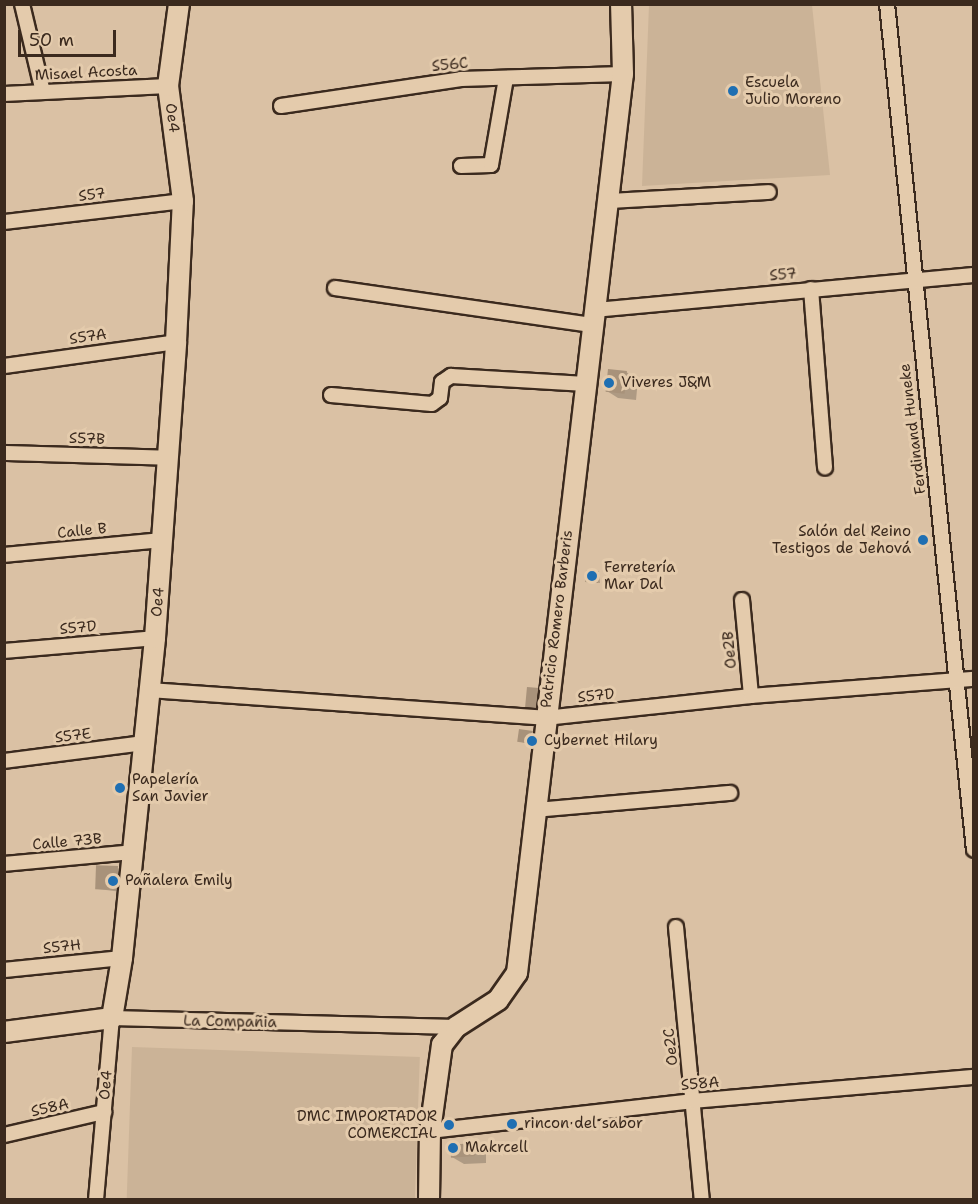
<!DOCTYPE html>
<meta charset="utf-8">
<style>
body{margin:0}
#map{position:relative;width:978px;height:1204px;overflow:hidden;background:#dac1a4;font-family:"Shantell Sans",sans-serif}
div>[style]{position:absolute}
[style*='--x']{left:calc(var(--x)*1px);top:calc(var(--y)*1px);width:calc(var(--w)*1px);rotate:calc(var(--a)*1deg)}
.built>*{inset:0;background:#cbb397;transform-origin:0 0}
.shadow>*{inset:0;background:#0003}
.building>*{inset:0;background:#a8927a;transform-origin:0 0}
.roads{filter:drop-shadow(2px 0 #3b2a1e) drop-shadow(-2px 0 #3b2a1e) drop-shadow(0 2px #3b2a1e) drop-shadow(0 -2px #3b2a1e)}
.street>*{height:14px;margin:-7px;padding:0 7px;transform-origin:7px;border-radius:7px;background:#e4cbac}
.secondary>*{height:20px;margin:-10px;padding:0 10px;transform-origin:10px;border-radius:10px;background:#e4cbac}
.dots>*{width:16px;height:16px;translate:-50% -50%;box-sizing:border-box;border:3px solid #e4cbac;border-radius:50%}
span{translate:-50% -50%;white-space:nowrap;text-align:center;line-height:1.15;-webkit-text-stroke:6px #e4cbac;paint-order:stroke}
.street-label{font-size:15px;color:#3b2a1e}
.poi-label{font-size:15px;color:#3b2a1e}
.left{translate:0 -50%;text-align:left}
.right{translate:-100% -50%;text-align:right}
.frame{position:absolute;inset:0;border:6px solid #3b2a1e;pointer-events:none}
.scale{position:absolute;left:18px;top:30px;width:98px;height:27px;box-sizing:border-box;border:3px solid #3b2a1e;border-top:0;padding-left:8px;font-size:18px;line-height:21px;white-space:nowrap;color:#3b2a1e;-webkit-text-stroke:4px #e4cbac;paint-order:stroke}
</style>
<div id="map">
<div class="built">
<div style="clip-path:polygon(649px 5px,812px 5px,830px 175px,642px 186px)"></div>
<div style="left:132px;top:1047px;width:288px;height:152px;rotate:2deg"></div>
</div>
<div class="shadow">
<div style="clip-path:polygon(626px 372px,638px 379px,636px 400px,618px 398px,607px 391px)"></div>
<div style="clip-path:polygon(599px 573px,600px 583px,587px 581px)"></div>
<div style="clip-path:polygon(538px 690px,550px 696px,538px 714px,526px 707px)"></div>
<div style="clip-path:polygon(520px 731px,545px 739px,544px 749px,519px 741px)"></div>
<div style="clip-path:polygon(118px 868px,123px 871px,122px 892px,98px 889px)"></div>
<div style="clip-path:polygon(474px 1145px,486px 1151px,486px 1163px,464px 1164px,452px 1157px)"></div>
</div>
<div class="building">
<div style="left:608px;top:369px;width:19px;height:23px;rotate:6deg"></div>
<div style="left:586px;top:570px;width:13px;height:12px;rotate:4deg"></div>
<div style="clip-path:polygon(527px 687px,539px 688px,536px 708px,525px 708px)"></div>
<div style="left:519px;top:729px;width:14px;height:13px;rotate:8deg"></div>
<div style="left:118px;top:866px;width:24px;height:22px;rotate:92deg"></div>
<div style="left:474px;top:1143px;width:13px;height:24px;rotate:86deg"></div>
</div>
<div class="roads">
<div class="street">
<div style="--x:22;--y:4;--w:90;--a:76.6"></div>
<div style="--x:887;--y:4;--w:850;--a:84.13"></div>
<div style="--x:4;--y:94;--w:164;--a:-2.8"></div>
<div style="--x:281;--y:106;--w:182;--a:-8.5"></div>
<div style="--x:461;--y:79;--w:162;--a:-1.8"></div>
<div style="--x:461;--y:166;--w:30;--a:-2"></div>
<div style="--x:491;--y:165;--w:88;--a:-80.2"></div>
<div style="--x:608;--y:201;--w:161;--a:-3.2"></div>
<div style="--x:4;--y:222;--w:180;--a:-6.7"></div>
<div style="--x:335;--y:288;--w:261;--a:8.2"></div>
<div style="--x:811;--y:289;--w:179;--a:85.5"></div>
<div style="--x:595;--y:310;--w:381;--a:-5.3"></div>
<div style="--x:4;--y:366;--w:174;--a:-7.9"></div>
<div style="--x:331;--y:395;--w:101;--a:5.1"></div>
<div style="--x:432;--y:404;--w:10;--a:-37"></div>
<div style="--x:440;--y:398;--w:16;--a:-83"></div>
<div style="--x:442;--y:382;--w:11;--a:-34"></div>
<div style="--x:451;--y:376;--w:135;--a:3.4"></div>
<div style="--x:4;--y:453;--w:165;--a:1.7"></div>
<div style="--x:4;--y:555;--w:160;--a:-5.4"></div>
<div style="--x:742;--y:600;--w:96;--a:84.6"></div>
<div style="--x:4;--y:651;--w:152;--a:-4.9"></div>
<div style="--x:149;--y:690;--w:397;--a:4"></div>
<div style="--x:545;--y:718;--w:207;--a:-6.1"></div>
<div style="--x:751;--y:696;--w:224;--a:-4.4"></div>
<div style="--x:4;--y:761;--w:142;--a:-7.3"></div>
<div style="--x:535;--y:810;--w:196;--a:-5"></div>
<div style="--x:4;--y:864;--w:130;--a:-5.3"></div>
<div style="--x:676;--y:927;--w:274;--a:84.6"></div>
<div style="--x:4;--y:970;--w:119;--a:-5.8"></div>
<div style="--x:430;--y:1131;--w:265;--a:-6.5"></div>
<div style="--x:693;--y:1101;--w:282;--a:-4.9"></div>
<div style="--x:4;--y:1135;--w:103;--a:-13"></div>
<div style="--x:96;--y:1200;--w:183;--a:-85"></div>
<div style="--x:112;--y:1018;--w:344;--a:1.5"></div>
</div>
<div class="secondary">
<div style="--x:4;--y:1032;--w:109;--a:-7.4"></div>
<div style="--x:112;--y:1018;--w:61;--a:-80.5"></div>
<div style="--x:122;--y:958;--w:322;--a:-84.1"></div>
<div style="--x:155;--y:638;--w:297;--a:-85.9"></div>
<div style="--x:176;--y:342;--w:141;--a:-87.2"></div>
<div style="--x:183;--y:201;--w:116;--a:-97.4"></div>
<div style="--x:168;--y:86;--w:83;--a:-82.4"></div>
<div style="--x:429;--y:1200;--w:69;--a:-89.2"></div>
<div style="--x:430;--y:1131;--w:87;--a:-82.1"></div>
<div style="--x:442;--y:1045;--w:23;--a:-52"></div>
<div style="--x:456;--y:1027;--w:50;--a:-32.7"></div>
<div style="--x:498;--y:1000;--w:33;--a:-55"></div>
<div style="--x:517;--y:973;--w:905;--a:-83.28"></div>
<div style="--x:623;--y:74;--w:70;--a:-91.6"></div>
</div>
</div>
<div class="dots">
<div style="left:733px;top:91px;background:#1f6fb2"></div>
<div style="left:609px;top:383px;background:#1f6fb2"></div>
<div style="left:923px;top:540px;background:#1f6fb2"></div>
<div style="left:592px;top:576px;background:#1f6fb2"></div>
<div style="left:532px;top:741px;background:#1f6fb2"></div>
<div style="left:120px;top:788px;background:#1f6fb2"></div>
<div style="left:113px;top:881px;background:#1f6fb2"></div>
<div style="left:512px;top:1124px;background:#1f6fb2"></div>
<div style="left:449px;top:1125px;background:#1f6fb2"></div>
<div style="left:453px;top:1148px;background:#1f6fb2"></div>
</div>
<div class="street-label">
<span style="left:450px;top:65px;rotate:-6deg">S56C</span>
<span style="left:86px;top:73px;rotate:-3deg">Misael Acosta</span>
<span style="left:172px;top:118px;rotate:83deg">Oe4</span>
<span style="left:92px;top:195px;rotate:-7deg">S57</span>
<span style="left:783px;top:275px;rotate:-5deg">S57</span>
<span style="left:88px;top:337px;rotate:-8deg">S57A</span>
<span style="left:913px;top:429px;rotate:-97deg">Ferdinand Huneke</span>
<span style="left:87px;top:439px;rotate:2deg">S57B</span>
<span style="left:82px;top:531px;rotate:-6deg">Calle B</span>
<span style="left:158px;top:602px;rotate:-85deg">Oe4</span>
<span style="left:557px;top:619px;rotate:-83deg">Patricio Romero Barberis</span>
<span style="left:78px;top:628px;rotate:-5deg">S57D</span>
<span style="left:730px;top:650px;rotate:-95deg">Oe2B</span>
<span style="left:596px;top:696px;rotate:-6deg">S57D</span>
<span style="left:73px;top:736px;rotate:-7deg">S57E</span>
<span style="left:67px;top:842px;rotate:-5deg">Calle 73B</span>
<span style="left:62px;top:947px;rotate:-6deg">S57H</span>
<span style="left:230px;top:1022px;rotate:1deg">La Compañia</span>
<span style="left:671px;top:1047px;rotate:-96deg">Oe2C</span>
<span style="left:700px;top:1084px;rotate:-5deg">S58A</span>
<span style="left:106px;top:1085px;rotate:-85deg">Oe4</span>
<span style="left:50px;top:1108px;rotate:-13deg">S58A</span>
</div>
<div class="poi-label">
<span class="left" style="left:745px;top:91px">Escuela<br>Julio Moreno</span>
<span class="left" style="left:621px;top:383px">Viveres J&amp;M</span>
<span class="right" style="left:911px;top:540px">Salón del Reino<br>Testigos de Jehová</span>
<span class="left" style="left:604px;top:576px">Ferretería<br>Mar Dal</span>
<span class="left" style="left:544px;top:741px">Cybernet Hilary</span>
<span class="left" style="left:132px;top:788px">Papelería<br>San Javier</span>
<span class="left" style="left:125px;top:881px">Pañalera Emily</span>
<span class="right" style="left:437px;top:1125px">DMC IMPORTADOR<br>COMERCIAL</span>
<span class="left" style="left:524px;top:1124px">rincon del sabor</span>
<span class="left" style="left:465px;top:1148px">Makrcell</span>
</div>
<div class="frame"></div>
<div class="scale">50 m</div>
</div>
